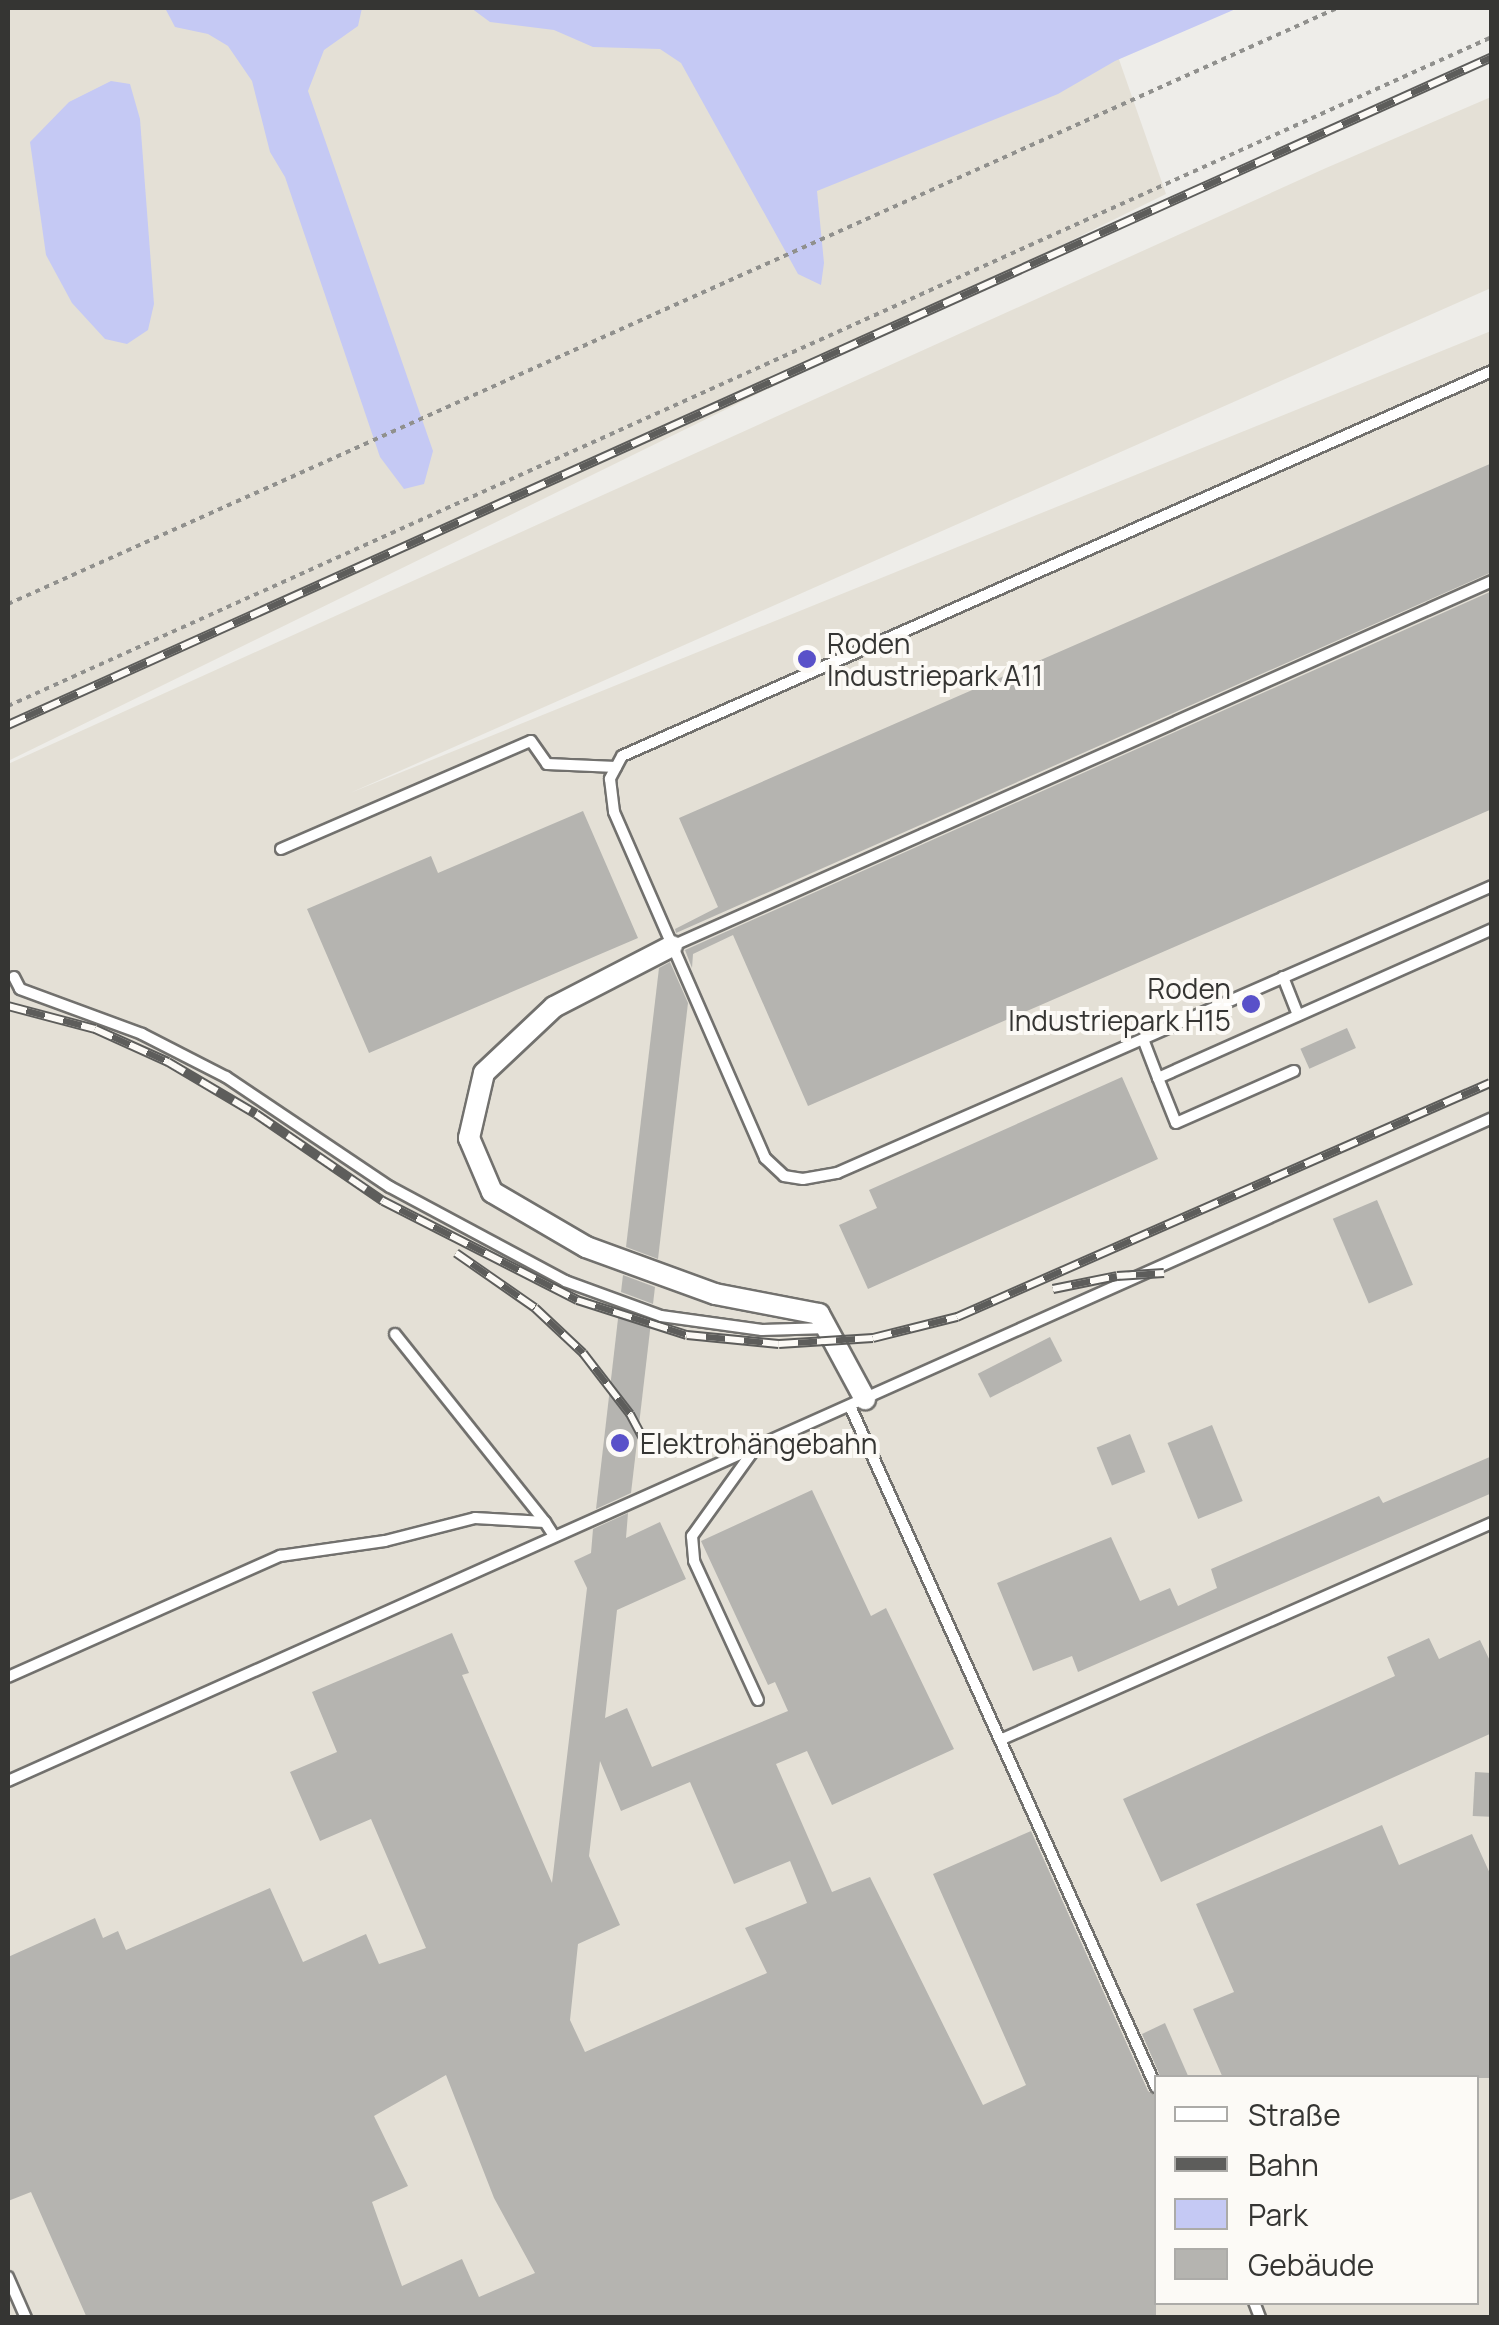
<!DOCTYPE html>
<meta charset="utf-8">
<style>
body{margin:0}
#map{position:relative;width:1499px;height:2325px;overflow:hidden;background:#eeede9;font-family:Manrope,sans-serif}
div>[style]{position:absolute}
[style*='--x']{left:calc(var(--x)*1px);top:calc(var(--y)*1px);width:calc(var(--w)*1px);rotate:calc(var(--a)*1deg)}
.built>*{inset:0;background:#e4e0d6}
.green>*{inset:0;background:#c5c9f4}
.building>*{inset:0;background:#b5b4b0;transform-origin:0 0}
.path>*{height:4px;margin-top:-2px;transform-origin:0;background:repeating-linear-gradient(90deg,#90908d 0 5px,transparent 0 10px)}
.roads{filter:drop-shadow(2px 0 #72716e) drop-shadow(-2px 0 #72716e) drop-shadow(0 2px #72716e) drop-shadow(0 -2px #72716e)}
.lane>*{height:10px;margin:-5px;padding:0 5px;transform-origin:5px;border-radius:5px;background:#fff}
.street>*{height:20px;margin:-10px;padding:0 10px;transform-origin:10px;border-radius:10px;background:#fff}
.rail>*{height:10px;margin-top:-5px;transform-origin:0;background:repeating-linear-gradient(90deg,#fcfaf6 0 19px,#5d5d5b 0 38px);box-sizing:border-box;border-block:2px solid #5d5d5b}
.dots>*{width:28px;height:28px;translate:-50% -50%;box-sizing:border-box;border:5px solid #fcfaf6;border-radius:50%}
span{translate:-50% -50%;white-space:nowrap;text-align:center;line-height:1.15;-webkit-text-stroke:8px #fcfaf6;paint-order:stroke}
.poi-label{font-size:28px;color:#353533}
.left{translate:0 -50%;text-align:left}
.right{translate:-100% -50%;text-align:right}
.frame{position:absolute;inset:0;border:10px solid #353533;pointer-events:none}
.legend{position:absolute;left:1154px;top:2075px;width:325px;height:230px;box-sizing:border-box;background:#fcfaf6;border:2px solid #acaba8;margin:0;padding:12px 18px;list-style:none;font-size:30px;color:#353533}
.legend li{display:flex;align-items:center;gap:20px;height:50px}
.legend b{width:50px;border:2px solid #acaba8}
</style>
<div id="map">
<div class="built">
<div style="clip-path:polygon(8px 8px,1101px 8px,1166px 194px,8px 761px)"></div>
<div style="clip-path:polygon(evenodd,1491px 97px,1491px 288px,350px 793px,1491px 331px,1491px 2317px,8px 2317px,8px 764px,1326px 168px,1491px 97px,1156px 2078px,1476px 2078px,1476px 2302px,1156px 2302px,1156px 2078px)"></div>
</div>
<div class="green">
<div style="clip-path:polygon(165px 8px,362px 8px,358px 26px,324px 50px,308px 91px,433px 451px,424px 484px,404px 489px,380px 457px,285px 177px,270px 152px,252px 81px,228px 46px,208px 34px,175px 27px)"></div>
<div style="clip-path:polygon(471px 8px,1238px 8px,1115px 61px,1058px 94px,817px 191px,824px 263px,821px 285px,798px 274px,681px 63px,660px 49px,593px 47px,554px 30px,490px 22px)"></div>
<div style="clip-path:polygon(111px 81px,130px 84px,140px 119px,154px 304px,148px 330px,127px 344px,105px 339px,72px 303px,46px 255px,30px 142px,69px 102px)"></div>
</div>
<div class="building">
<div style="clip-path:polygon(1492px 463px,1492px 572px,676px 933px,675px 929px,718px 907px,679px 818px)"></div>
<div style="clip-path:polygon(1492px 591px,1492px 809px,808px 1106px,733px 935px,693px 954px,692px 968px,685px 950px)"></div>
<div style="clip-path:polygon(583px 811px,638px 938px,369px 1053px,307px 909px,431px 856px,438px 873px)"></div>
<div style="clip-path:polygon(670px 962px,688px 1003px,658px 1259px,626px 1247px,659px 968px)"></div>
<div style="left:1347px;top:1028px;width:22px;height:51px;rotate:66deg"></div>
<div style="clip-path:polygon(1122px 1077px,1158px 1159px,868px 1289px,839px 1225px,877px 1208px,869px 1190px)"></div>
<div style="left:1377px;top:1200px;width:92px;height:48px;rotate:67deg"></div>
<div style="clip-path:polygon(623px 1275px,655px 1287px,653px 1304px,621px 1292px)"></div>
<div style="clip-path:polygon(619px 1310px,651px 1322px,631px 1493px,596px 1509px)"></div>
<div style="left:1050px;top:1337px;width:27px;height:81px;rotate:63deg"></div>
<div style="left:1212px;top:1425px;width:82px;height:48px;rotate:68deg"></div>
<div style="left:1130px;top:1434px;width:41px;height:36px;rotate:68deg"></div>
<div style="clip-path:polygon(1492px 1456px,1492px 1493px,1078px 1672px,1072px 1656px,1033px 1671px,997px 1583px,1111px 1537px,1140px 1601px,1170px 1588px,1178px 1606px,1217px 1588px,1211px 1569px,1379px 1496px,1383px 1503px)"></div>
<div style="clip-path:polygon(evenodd,812px 1490px,871px 1616px,886px 1608px,954px 1749px,832px 1805px,807px 1751px,776px 1764px,832px 1892px,870px 1877px,983px 2105px,1026px 2085px,933px 1874px,1031px 1831px,1148px 2091px,1156px 2096px,1156px 2318px,87px 2318px,31px 2192px,8px 2201px,8px 1957px,95px 1918px,103px 1938px,118px 1931px,126px 1950px,270px 1888px,303px 1962px,366px 1934px,379px 1964px,426px 1948px,371px 1819px,320px 1841px,290px 1772px,337px 1752px,312px 1692px,452px 1633px,469px 1673px,462px 1675px,552px 1883px,587px 1588px,574px 1561px,591px 1553px,593px 1529px,628px 1513px,626px 1538px,660px 1522px,686px 1579px,617px 1610px,605px 1718px,627px 1708px,652px 1767px,788px 1711px,775px 1682px,768px 1685px,701px 1541px,812px 1490px,600px 1761px,621px 1811px,690px 1782px,734px 1884px,790px 1861px,807px 1903px,745px 1928px,767px 1973px,585px 2052px,570px 2020px,578px 1944px,620px 1925px,589px 1856px,600px 1761px,812px 1490px,446px 2075px,494px 2198px,535px 2273px,479px 2297px,462px 2259px,402px 2286px,372px 2202px,408px 2186px,374px 2116px,446px 2075px)"></div>
<div style="clip-path:polygon(1429px 1638px,1439px 1659px,1480px 1640px,1492px 1665px,1492px 1733px,1161px 1882px,1123px 1799px,1395px 1676px,1387px 1657px)"></div>
<div style="left:1475px;top:1772px;width:17px;height:44px;rotate:3deg"></div>
<div style="clip-path:polygon(1382px 1825px,1399px 1865px,1472px 1834px,1492px 1878px,1492px 2078px,1223px 2078px,1193px 2009px,1234px 1992px,1196px 1904px)"></div>
<div style="clip-path:polygon(1165px 2023px,1189px 2078px,1161px 2078px,1142px 2034px)"></div>
</div>
<div class="path">
<div style="--x:8;--y:604;--w:1457;--a:-24.15"></div>
<div style="--x:8;--y:706;--w:1628;--a:-24.27"></div>
</div>
<div class="roads">
<div class="lane">
<div style="--x:1492;--y:371;--w:951;--a:156.13"></div>
<div style="--x:622;--y:756;--w:26;--a:118"></div>
<div style="--x:610;--y:779;--w:33;--a:83"></div>
<div style="--x:614;--y:812;--w:378;--a:66.4"></div>
<div style="--x:765;--y:1158;--w:26;--a:43"></div>
<div style="--x:784;--y:1176;--w:19;--a:9"></div>
<div style="--x:803;--y:1179;--w:35;--a:-10"></div>
<div style="--x:837;--y:1173;--w:715;--a:-23.66"></div>
<div style="--x:281;--y:849;--w:272;--a:-23.4"></div>
<div style="--x:531;--y:741;--w:28;--a:55"></div>
<div style="--x:547;--y:764;--w:69;--a:2.5"></div>
<div style="--x:672;--y:946;--w:898;--a:-23.99"></div>
<div style="--x:14;--y:977;--w:13;--a:63"></div>
<div style="--x:20;--y:989;--w:130;--a:20.2"></div>
<div style="--x:142;--y:1034;--w:94;--a:27.1"></div>
<div style="--x:226;--y:1077;--w:197;--a:33.9"></div>
<div style="--x:390;--y:1187;--w:199;--a:28.2"></div>
<div style="--x:565;--y:1281;--w:102;--a:20"></div>
<div style="--x:661;--y:1316;--w:102;--a:7.9"></div>
<div style="--x:762;--y:1330;--w:66;--a:-1.7"></div>
<div style="--x:1283;--y:977;--w:41;--a:68.5"></div>
<div style="--x:1143;--y:1039;--w:42;--a:69"></div>
<div style="--x:1158;--y:1078;--w:366;--a:-24"></div>
<div style="--x:1158;--y:1078;--w:48;--a:68.2"></div>
<div style="--x:1176;--y:1123;--w:129;--a:-23.8"></div>
<div style="--x:395;--y:1334;--w:241;--a:51.4"></div>
<div style="--x:850;--y:1406;--w:747;--a:65.8"></div>
<div style="--x:756;--y:1447;--w:110;--a:125.7"></div>
<div style="--x:692;--y:1536;--w:25;--a:85"></div>
<div style="--x:694;--y:1561;--w:153;--a:65.3"></div>
<div style="--x:8;--y:1677;--w:298;--a:-24"></div>
<div style="--x:280;--y:1556;--w:106;--a:-8.1"></div>
<div style="--x:385;--y:1541;--w:93;--a:-14.3"></div>
<div style="--x:475;--y:1518;--w:70;--a:3.3"></div>
<div style="--x:545;--y:1522;--w:17;--a:57"></div>
<div style="--x:1000;--y:1740;--w:538;--a:-23.8"></div>
<div style="--x:8;--y:1781;--w:1625;--a:-24.07"></div>
<div style="--x:8;--y:2277;--w:45;--a:66.3"></div>
<div style="--x:1254;--y:2302;--w:17;--a:69"></div>
</div>
<div class="street">
<div style="--x:672;--y:946;--w:133;--a:152.7"></div>
<div style="--x:554;--y:1007;--w:96;--a:136.7"></div>
<div style="--x:484;--y:1073;--w:67;--a:103"></div>
<div style="--x:469;--y:1138;--w:59;--a:66.9"></div>
<div style="--x:492;--y:1192;--w:109;--a:30.3"></div>
<div style="--x:586;--y:1247;--w:137;--a:20"></div>
<div style="--x:715;--y:1294;--w:106;--a:10.9"></div>
<div style="--x:819;--y:1314;--w:97;--a:61.6"></div>
</div>
</div>
<div class="rail">
<div style="--x:8;--y:725;--w:1627;--a:-24.23"></div>
<div style="--x:8;--y:1006;--w:90;--a:14.8"></div>
<div style="--x:95;--y:1029;--w:80;--a:24.3"></div>
<div style="--x:168;--y:1062;--w:102;--a:30.6"></div>
<div style="--x:256;--y:1114;--w:154;--a:34.4"></div>
<div style="--x:383;--y:1201;--w:218;--a:27"></div>
<div style="--x:577;--y:1300;--w:115;--a:17.7"></div>
<div style="--x:687;--y:1335;--w:92;--a:5.6"></div>
<div style="--x:779;--y:1344;--w:94;--a:-3.7"></div>
<div style="--x:873;--y:1338;--w:87;--a:-14"></div>
<div style="--x:957;--y:1317;--w:582;--a:-23.7"></div>
<div style="--x:456;--y:1253;--w:96;--a:34.8"></div>
<div style="--x:535;--y:1308;--w:66;--a:43.2"></div>
<div style="--x:583;--y:1353;--w:77;--a:52.4"></div>
<div style="--x:630;--y:1414;--w:34;--a:62"></div>
<div style="--x:1053;--y:1289;--w:65;--a:-11.5"></div>
<div style="--x:1117;--y:1276;--w:47;--a:-3.7"></div>
</div>
<div class="dots">
<div style="left:807px;top:659px;background:#5951c9"></div>
<div style="left:1251px;top:1004px;background:#5951c9"></div>
<div style="left:620px;top:1443px;background:#5951c9"></div>
</div>
<div class="poi-label">
<span class="left" style="left:827px;top:659px">Roden<br>Industriepark A11</span>
<span class="right" style="left:1231px;top:1004px">Roden<br>Industriepark H15</span>
<span class="left" style="left:640px;top:1443px">Elektrohängebahn</span>
</div>
<div class="frame"></div>
<ul class="legend">
<li><b style="height:12px;background:#fff"></b>Straße</li>
<li><b style="height:12px;background:#5d5d5b"></b>Bahn</li>
<li><b style="height:28px;background:#c5c9f4"></b>Park</li>
<li><b style="height:28px;background:#b5b4b0"></b>Gebäude</li>
</ul>
</div>
